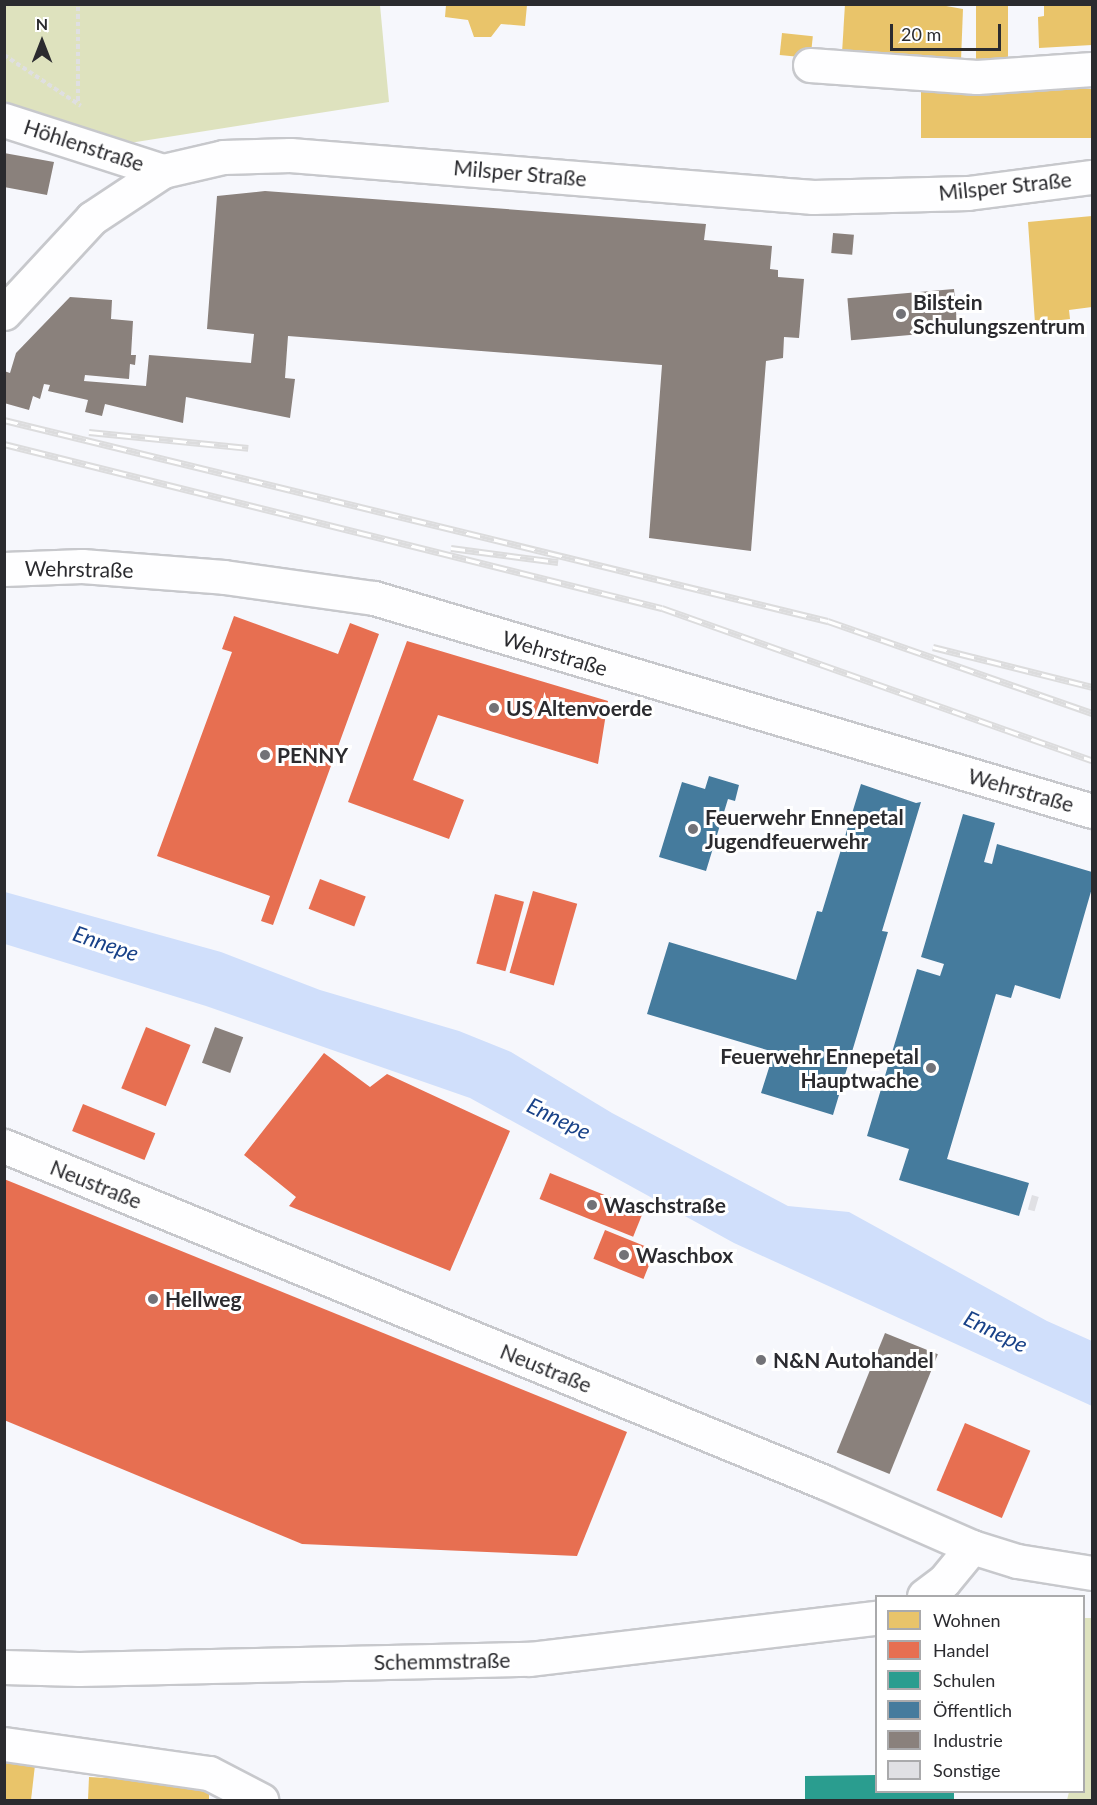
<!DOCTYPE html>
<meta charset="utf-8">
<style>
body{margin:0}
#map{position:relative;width:1097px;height:1805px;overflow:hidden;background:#f6f7fc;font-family:Lato,sans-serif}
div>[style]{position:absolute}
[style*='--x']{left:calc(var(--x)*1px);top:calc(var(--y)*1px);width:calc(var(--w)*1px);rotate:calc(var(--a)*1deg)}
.green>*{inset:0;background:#dee2be}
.water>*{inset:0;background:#d0dffb}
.homes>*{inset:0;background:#e9c46a;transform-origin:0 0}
.shops>*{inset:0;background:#e76f51;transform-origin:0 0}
.schools>*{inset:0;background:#2a9d8f}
.public>*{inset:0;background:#457b9d}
.industry>*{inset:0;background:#8a817c;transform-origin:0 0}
.building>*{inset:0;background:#e0e0e4;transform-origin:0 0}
.path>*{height:4px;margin-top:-2px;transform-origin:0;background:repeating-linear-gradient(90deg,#dfdfe1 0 4.5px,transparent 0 7.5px)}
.roads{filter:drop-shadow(2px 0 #c7c8cc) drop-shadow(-2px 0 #c7c8cc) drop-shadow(0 2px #c7c8cc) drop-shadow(0 -2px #c7c8cc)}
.minor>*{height:33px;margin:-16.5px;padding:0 16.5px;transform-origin:16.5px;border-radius:16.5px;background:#fefeff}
.major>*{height:33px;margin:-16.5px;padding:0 16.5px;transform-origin:16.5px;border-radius:16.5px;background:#fefeff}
.rail>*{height:7px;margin-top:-3.5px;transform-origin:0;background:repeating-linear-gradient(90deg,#fff 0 14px,#dcdcdd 0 28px);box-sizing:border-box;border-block:2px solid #dcdcdd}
.dots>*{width:16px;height:16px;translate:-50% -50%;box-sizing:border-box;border:3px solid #fff;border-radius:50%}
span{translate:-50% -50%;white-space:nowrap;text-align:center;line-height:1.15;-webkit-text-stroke:6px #fff;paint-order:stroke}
.street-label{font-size:21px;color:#2b2b2f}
.poi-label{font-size:21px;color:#2b2b2f;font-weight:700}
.left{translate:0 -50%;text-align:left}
.right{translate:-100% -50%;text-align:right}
.water-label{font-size:22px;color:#194288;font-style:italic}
.frame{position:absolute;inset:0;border:6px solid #2b2b2f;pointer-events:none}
.legend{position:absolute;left:875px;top:1595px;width:210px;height:198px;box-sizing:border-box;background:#fff;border:2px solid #aaaaac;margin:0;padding:8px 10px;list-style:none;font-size:18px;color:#2b2b2f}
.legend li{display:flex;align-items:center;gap:12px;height:30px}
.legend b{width:30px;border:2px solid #aaaaac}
.north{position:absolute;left:12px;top:12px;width:60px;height:60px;-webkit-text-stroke:4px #fff;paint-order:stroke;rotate:0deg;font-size:16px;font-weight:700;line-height:24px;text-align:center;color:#2b2b2f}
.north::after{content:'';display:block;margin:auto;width:21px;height:27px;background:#2b2b2f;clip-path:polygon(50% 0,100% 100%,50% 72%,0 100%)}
.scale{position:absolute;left:890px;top:24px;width:111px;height:27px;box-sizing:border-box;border:3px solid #2b2b2f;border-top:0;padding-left:8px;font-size:18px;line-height:21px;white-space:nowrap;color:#2b2b2f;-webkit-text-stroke:4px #fff;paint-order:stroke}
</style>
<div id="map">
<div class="green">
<div style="clip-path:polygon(5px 5px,380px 5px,389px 102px,117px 145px,5px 117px)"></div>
<div style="clip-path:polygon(1084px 1618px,1092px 1618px,1092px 1800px,1067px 1800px,1069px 1792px,1084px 1792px)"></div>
</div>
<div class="water">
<div style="clip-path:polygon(5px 892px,221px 952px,320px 990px,459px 1031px,511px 1052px,612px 1113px,788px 1206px,849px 1212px,1047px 1321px,1092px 1341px,1092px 1406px,734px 1243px,470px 1098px,206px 1006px,5px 944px)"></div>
</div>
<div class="homes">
<div style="clip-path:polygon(845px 4px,935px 4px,963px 9px,961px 60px,842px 53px)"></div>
<div style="left:976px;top:4px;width:32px;height:58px"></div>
<div style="clip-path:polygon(1044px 4px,1092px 4px,1092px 45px,1039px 48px,1038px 17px,1044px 16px)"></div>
<div style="clip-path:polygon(446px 5px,527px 5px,525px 26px,501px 24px,491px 37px,474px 37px,468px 20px,445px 17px)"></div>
<div style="left:782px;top:33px;width:31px;height:22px;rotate:6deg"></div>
<div style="left:1092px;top:89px;width:49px;height:171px;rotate:90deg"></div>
<div style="clip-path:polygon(1092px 216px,1092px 307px,1069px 310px,1070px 319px,1035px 323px,1028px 222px)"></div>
<div style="clip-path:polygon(4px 1762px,35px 1765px,31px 1800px,4px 1800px)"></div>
<div style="clip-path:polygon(89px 1777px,209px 1784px,209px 1800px,88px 1800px)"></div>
</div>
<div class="shops">
<div style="clip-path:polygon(234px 616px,338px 654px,350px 623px,379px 634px,273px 925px,261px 921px,270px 896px,157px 856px,232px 652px,222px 649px)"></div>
<div style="clip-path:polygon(407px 641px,608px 701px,598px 764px,438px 715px,413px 780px,464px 800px,449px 839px,348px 802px)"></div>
<div style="left:320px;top:879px;width:49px;height:32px;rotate:21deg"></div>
<div style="left:533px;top:891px;width:46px;height:85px;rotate:16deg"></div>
<div style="left:495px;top:894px;width:30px;height:72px;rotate:15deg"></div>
<div style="left:146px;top:1027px;width:48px;height:66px;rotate:22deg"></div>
<div style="clip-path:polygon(324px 1053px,370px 1087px,387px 1074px,510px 1131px,450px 1271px,289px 1206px,296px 1197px,244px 1155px)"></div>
<div style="left:83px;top:1104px;width:78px;height:29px;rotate:22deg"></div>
<div style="left:550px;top:1173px;width:101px;height:28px;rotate:22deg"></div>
<div style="clip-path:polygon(4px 1179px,627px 1432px,577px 1556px,302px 1544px,4px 1420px)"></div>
<div style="left:605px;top:1230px;width:54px;height:31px;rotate:22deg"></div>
<div style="left:965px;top:1423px;width:71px;height:73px;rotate:23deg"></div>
</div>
<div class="schools">
<div style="clip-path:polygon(876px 1775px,876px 1792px,954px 1792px,954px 1800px,805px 1800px,805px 1776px)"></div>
</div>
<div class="public">
<div style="clip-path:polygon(709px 776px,739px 785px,735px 801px,728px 799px,706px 871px,659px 857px,682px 782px,705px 789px)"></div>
<div style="clip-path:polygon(861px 784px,916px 803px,921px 802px,882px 931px,888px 932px,833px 1115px,761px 1093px,774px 1052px,647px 1014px,669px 942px,796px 980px,817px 911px,822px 912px)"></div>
<div style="clip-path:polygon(963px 814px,995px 823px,984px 862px,992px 864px,997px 844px,1092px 872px,1092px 888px,1060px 999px,1015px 985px,1011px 998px,996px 994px,947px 1159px,1029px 1183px,1019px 1216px,899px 1180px,909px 1149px,867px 1136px,917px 969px,940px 976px,944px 964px,921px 957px)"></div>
</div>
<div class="industry">
<div style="clip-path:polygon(4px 153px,54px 162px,47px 195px,4px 187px)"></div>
<div style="clip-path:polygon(265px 191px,706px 224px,704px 240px,772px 246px,770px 269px,778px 270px,778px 277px,804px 279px,799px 338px,784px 337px,783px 358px,766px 361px,751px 551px,649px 538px,662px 365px,288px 336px,285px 378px,295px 379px,290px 418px,186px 397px,183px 423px,105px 404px,102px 416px,85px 412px,88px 400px,48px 391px,50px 385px,44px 384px,40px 399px,33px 396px,29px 410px,4px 403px,4px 371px,10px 373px,16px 353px,70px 297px,112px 300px,111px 319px,133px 321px,131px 355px,136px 355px,135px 365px,130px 364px,129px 379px,85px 375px,84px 381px,146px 386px,149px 355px,251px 363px,254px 334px,207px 329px,217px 196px)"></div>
<div style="left:833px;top:233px;width:21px;height:20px;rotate:5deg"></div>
<div style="left:954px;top:289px;width:42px;height:107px;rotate:85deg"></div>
<div style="left:215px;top:1027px;width:30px;height:38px;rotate:20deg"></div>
<div style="left:885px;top:1333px;width:57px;height:129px;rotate:22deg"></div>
</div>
<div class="building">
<div style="left:1032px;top:1195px;width:7px;height:15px;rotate:16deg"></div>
</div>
<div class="path">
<div style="--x:4;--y:55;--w:92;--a:33.5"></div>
<div style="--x:78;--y:101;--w:97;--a:-90"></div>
</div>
<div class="roads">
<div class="minor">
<div style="--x:810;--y:65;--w:167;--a:4.1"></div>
<div style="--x:977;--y:77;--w:115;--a:-4"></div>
<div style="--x:4;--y:120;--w:167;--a:17.8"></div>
<div style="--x:4;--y:313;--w:129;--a:-47.2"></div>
<div style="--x:92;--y:218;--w:85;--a:-33.5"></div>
<div style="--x:163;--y:171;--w:62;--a:-13.1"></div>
<div style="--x:223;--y:157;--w:67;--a:-1.7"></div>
<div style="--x:290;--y:155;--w:525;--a:4.59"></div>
<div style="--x:813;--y:197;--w:155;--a:-1.5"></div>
<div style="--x:968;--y:193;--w:125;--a:-7.4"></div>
<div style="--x:4;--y:569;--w:78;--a:-2.2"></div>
<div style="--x:82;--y:566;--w:142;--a:4.4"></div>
<div style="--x:224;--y:577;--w:151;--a:8"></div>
<div style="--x:374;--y:598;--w:749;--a:16.52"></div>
<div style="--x:924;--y:1596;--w:25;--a:-37"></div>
<div style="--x:944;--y:1581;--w:44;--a:-50.5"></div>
<div style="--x:4;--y:1667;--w:75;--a:1.5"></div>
<div style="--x:79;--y:1669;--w:451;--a:-1.3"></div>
<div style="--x:530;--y:1659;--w:348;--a:-6.8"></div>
<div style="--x:4;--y:1744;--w:207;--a:8.1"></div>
<div style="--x:209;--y:1773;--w:59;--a:27.4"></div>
</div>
<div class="major">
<div style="--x:4;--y:1146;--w:886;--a:22.28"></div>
<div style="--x:824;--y:1482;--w:162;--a:23.7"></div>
<div style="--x:972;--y:1547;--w:47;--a:17.3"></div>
<div style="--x:1017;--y:1561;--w:76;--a:9.1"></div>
</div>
</div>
<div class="rail">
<div style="--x:4;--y:420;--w:848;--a:13.71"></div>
<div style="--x:828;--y:621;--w:280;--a:19.2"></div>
<div style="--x:89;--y:432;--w:160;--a:5.7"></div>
<div style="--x:4;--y:444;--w:678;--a:14"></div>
<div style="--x:662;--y:608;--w:456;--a:19.5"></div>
<div style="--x:451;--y:548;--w:108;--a:7.5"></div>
<div style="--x:933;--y:647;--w:164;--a:14.1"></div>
</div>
<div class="dots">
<div style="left:901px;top:314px;background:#727277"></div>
<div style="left:494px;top:708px;background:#727277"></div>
<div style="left:265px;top:755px;background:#727277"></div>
<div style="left:693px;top:829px;background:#727277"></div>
<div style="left:931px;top:1068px;background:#727277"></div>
<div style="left:592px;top:1205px;background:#727277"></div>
<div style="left:624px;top:1255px;background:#727277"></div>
<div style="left:153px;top:1299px;background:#727277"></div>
<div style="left:761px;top:1360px;background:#727277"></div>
</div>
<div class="street-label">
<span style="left:84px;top:145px;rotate:18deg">Höhlenstraße</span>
<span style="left:520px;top:173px;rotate:5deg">Milsper Straße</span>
<span style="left:1005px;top:186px;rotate:-6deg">Milsper Straße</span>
<span style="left:79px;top:569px;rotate:1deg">Wehrstraße</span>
<span style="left:555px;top:653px;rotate:17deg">Wehrstraße</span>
<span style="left:1021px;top:790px;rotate:16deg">Wehrstraße</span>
<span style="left:96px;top:1184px;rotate:22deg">Neustraße</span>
<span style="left:546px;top:1368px;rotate:22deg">Neustraße</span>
<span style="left:442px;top:1661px;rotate:-1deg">Schemmstraße</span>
</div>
<div class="poi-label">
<span class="left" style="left:913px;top:314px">Bilstein<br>Schulungszentrum</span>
<span class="left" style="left:506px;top:708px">US Altenvoerde</span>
<span class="left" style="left:277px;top:755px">PENNY</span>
<span class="left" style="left:705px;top:829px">Feuerwehr Ennepetal<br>Jugendfeuerwehr</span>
<span class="right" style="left:919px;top:1068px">Feuerwehr Ennepetal<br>Hauptwache</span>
<span class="left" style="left:604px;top:1205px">Waschstraße</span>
<span class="left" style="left:636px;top:1255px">Waschbox</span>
<span class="left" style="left:165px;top:1299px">Hellweg</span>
<span class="left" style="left:773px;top:1360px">N&amp;N Autohandel</span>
</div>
<div class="water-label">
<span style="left:106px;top:943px;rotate:19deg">Ennepe</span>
<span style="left:559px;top:1118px;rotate:26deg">Ennepe</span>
<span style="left:996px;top:1331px;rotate:26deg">Ennepe</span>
</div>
<div class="frame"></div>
<ul class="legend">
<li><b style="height:16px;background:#e9c46a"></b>Wohnen</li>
<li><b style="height:16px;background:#e76f51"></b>Handel</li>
<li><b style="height:16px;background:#2a9d8f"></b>Schulen</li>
<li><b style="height:16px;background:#457b9d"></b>Öffentlich</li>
<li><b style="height:16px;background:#8a817c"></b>Industrie</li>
<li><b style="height:16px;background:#e0e0e4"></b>Sonstige</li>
</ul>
<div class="north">N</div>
<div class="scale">20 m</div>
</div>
